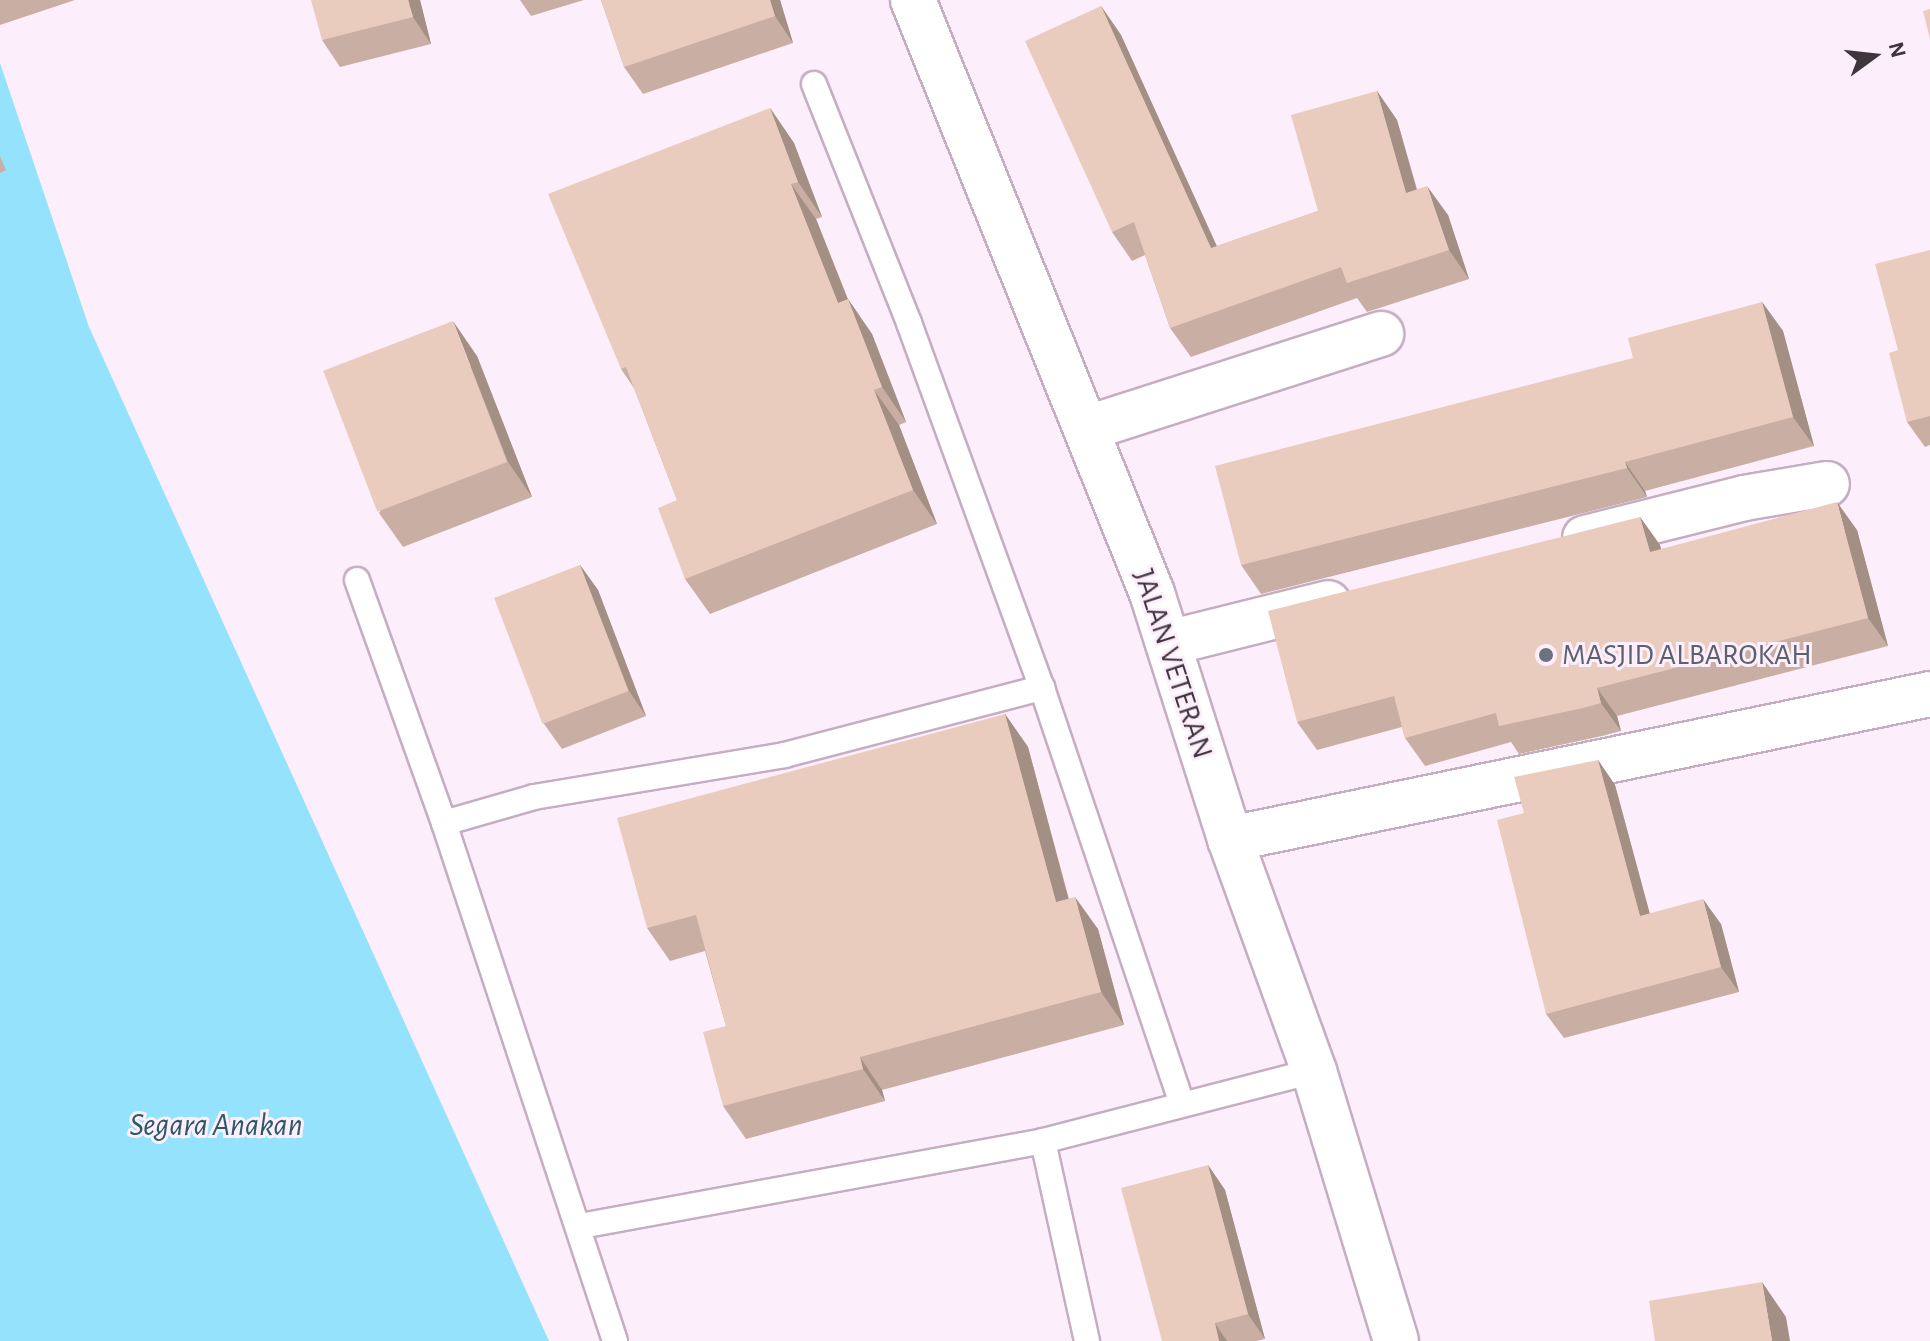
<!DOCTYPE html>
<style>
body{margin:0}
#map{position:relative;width:1930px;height:1341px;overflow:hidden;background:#fdeefb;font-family:"Alegreya Sans",sans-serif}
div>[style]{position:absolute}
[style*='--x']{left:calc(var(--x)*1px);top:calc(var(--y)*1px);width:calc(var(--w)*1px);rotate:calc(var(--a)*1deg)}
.water>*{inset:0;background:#94e2fc}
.roads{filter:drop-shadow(2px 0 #c5adc2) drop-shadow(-2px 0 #c5adc2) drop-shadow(0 2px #c5adc2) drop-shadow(0 -2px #c5adc2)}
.lane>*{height:24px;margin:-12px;padding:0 12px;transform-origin:12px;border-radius:12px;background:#fff}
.street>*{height:44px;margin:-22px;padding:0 22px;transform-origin:22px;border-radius:22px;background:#fff}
.secondary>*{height:44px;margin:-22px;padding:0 22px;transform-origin:22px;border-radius:22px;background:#fff}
.wall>*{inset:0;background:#c9afa3}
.shaded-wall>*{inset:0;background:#a48f85}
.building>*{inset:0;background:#eaccbe;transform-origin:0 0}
.dots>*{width:22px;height:22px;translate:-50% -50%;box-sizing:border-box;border:4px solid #fdeefb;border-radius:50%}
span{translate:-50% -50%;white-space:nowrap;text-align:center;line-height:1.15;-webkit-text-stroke:6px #fdeefb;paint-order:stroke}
.worship-label{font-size:30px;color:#5b616d}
.left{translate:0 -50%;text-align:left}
.street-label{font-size:30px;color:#3e353d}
.water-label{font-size:32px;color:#2c5967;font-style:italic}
.north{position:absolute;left:1834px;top:16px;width:80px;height:80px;-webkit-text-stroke:6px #fdeefb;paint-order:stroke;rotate:75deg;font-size:22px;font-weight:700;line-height:32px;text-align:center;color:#3e353d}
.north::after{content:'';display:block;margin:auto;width:28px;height:36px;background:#3e353d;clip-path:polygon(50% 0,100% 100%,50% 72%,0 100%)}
</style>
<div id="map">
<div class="water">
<div style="clip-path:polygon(0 63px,89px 327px,549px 1341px,0 1341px)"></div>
</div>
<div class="roads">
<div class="lane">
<div style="--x:814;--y:84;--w:257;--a:68.3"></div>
<div style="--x:909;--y:323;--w:388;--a:70"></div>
<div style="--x:1042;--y:688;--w:439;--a:71.4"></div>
<div style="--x:357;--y:580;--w:258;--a:70.3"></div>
<div style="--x:1043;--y:1141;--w:205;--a:77.6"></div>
<div style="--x:581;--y:1226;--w:470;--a:-10.4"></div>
<div style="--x:1043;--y:1141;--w:280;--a:-14.5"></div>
<div style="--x:615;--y:1341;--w:545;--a:-108.27"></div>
<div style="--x:444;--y:823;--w:94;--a:-16.1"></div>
<div style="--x:534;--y:797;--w:254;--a:-9.5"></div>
<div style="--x:784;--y:755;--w:267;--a:-14.6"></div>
</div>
<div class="street">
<div style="--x:1088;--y:428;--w:308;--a:-17.8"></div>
<div style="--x:1585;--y:538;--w:164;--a:-14.1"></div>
<div style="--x:1744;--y:498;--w:84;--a:-9.6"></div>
<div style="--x:1168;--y:643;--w:165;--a:-14"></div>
<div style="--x:1230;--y:839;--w:715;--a:-11.7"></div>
</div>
<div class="secondary">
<div style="--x:913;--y:0;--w:639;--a:68.05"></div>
<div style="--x:1152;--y:593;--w:258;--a:72.4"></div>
<div style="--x:1230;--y:839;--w:247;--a:70.1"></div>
<div style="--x:1314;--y:1071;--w:282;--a:73.1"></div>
</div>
</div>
<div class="wall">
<div style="clip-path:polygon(0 0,75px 0,0 25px)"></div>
<div style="clip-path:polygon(420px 0,431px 44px,340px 67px,322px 40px)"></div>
<div style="clip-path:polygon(520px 0,584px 0,531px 16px)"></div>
<div style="clip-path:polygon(601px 0,780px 0,793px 43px,643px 94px,624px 67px)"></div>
<div style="clip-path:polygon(1101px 6px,1121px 35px,1217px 246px,1318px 211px,1377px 91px,1397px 120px,1417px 189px,1448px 215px,1469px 279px,1367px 312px,1357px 298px,1191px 357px,1170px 328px,1145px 255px,1132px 261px,1112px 232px)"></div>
<div style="clip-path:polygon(770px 108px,794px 143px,822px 217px,816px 219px,848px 299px,872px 334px,906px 422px,899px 425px,937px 524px,710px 614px,685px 579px,677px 500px,634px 388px,621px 369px)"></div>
<div style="clip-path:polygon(0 156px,6px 170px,0 173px)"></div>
<div style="clip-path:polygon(1930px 250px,1930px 445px,1925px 447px,1907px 422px,1898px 350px)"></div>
<div style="clip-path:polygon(1762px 302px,1783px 331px,1814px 446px,1645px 491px,1647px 497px,1261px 594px,1241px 565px,1633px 358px)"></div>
<div style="clip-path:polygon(477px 356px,532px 497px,403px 547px,379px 513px)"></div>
<div style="clip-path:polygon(1640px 517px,1660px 545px,1661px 549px,1857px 530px,1888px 646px,1617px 716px,1621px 731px,1602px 736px,1519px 754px,1511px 742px,1425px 766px,1405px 738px,1402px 727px,1317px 750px,1297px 722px)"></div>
<div style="clip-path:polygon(580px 565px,598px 590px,646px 716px,562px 749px,544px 724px)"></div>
<div style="clip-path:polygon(1005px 714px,1028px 747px,1069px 899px,1098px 929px,1124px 1025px,882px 1090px,885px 1101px,746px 1139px,723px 1106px,726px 1026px,705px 951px,670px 961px,647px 928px)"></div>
<div style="clip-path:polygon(1598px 760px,1615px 785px,1650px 914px,1721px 924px,1739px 992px,1564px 1038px,1546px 1014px,1524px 813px)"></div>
<div style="clip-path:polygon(1208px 1165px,1225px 1190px,1265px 1339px,1257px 1341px,1162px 1341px)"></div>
</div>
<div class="shaded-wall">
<div style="clip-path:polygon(408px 0,420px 0,431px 44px,413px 17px)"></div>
<div style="clip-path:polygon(770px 0,780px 0,793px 43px,775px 16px)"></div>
<div style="clip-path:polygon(1101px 6px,1121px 35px,1231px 278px,1211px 248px)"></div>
<div style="clip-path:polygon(1377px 91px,1397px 120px,1426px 223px,1406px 193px)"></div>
<div style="clip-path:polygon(770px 108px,794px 143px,822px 217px,798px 182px)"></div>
<div style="clip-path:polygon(791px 184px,816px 219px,863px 338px,838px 303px)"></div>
<div style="clip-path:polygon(1427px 186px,1448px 215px,1469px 279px,1449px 250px)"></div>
<div style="clip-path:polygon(848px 299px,872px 334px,906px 422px,882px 387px)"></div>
<div style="clip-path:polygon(1762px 302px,1783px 331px,1814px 446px,1793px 417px)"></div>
<div style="clip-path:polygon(453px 321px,477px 356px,532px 497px,508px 462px)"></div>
<div style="clip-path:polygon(874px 390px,899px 425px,937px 524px,913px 490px)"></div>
<div style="clip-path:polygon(1625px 462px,1645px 491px,1647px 497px,1627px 468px)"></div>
<div style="clip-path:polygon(1837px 502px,1857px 530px,1888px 646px,1868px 618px)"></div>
<div style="clip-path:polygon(1640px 517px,1660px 545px,1669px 580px,1650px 552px)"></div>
<div style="clip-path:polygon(580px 565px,598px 590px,646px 716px,629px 691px)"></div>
<div style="clip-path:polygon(1597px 688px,1617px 716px,1621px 731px,1601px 703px)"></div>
<div style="clip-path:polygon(1005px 714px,1028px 747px,1078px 935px,1056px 902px)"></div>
<div style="clip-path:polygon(1598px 760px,1615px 785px,1657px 941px,1640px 916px)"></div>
<div style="clip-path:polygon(1075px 897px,1098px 929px,1124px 1025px,1101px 992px)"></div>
<div style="clip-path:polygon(1703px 899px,1721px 924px,1739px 992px,1721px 967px)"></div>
<div style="clip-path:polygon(860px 1057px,882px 1090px,885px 1101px,863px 1069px)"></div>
<div style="clip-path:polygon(1208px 1165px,1225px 1190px,1265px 1339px,1248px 1314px)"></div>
<div style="clip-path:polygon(1762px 1282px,1786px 1317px,1790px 1341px,1772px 1341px)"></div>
<div style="clip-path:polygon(1215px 1323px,1227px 1341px,1219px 1341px)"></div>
</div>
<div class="building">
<div style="clip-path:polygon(311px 0,408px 0,413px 17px,322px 40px)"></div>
<div style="clip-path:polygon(601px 0,770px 0,775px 16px,624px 67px)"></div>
<div style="clip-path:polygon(1101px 6px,1211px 248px,1318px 211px,1291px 115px,1377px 91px,1406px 193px,1427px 186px,1449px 250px,1347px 283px,1341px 267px,1170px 328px,1134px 222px,1112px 232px,1025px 41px)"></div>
<div style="clip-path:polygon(1930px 9px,1930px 39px,1923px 11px)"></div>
<div style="clip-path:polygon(770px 108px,798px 182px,791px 184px,838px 303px,848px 299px,882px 387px,874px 390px,913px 490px,685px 579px,658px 508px,677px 500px,626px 367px,621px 369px,548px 194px)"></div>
<div style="clip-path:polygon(1930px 250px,1930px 416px,1907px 422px,1889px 353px,1898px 350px,1875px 264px)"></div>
<div style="clip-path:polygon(1762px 302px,1793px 417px,1625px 462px,1627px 468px,1241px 565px,1215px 466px,1633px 358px,1628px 338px)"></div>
<div style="left:453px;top:321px;width:151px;height:139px;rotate:69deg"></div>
<div style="clip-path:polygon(1837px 502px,1868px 618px,1597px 688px,1601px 703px,1583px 708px,1499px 726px,1496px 713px,1405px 738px,1394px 696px,1297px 722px,1268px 611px,1640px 517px,1650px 552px)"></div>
<div style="left:580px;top:565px;width:135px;height:92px;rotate:69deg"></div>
<div style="clip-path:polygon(1005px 714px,1056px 902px,1075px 897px,1101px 992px,860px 1057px,863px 1069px,723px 1106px,703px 1032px,726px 1026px,696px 915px,647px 928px,617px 818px)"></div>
<div style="clip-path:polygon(1598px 760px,1640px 916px,1703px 899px,1721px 967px,1546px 1014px,1497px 820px,1524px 813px,1514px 777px)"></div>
<div style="clip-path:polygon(1208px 1165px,1248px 1314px,1215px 1323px,1219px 1341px,1162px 1341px,1121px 1188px)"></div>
<div style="clip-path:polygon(1762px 1282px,1772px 1341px,1655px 1341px,1649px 1301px)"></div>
</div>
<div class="dots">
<div style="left:1546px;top:655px;background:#6b7280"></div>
</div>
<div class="worship-label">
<span class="left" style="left:1562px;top:655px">MASJID ALBAROKAH</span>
</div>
<div class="street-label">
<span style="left:1173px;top:664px;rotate:72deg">JALAN VETERAN</span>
</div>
<div class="water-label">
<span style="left:216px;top:1125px">Segara Anakan</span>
</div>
<div class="north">N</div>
</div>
